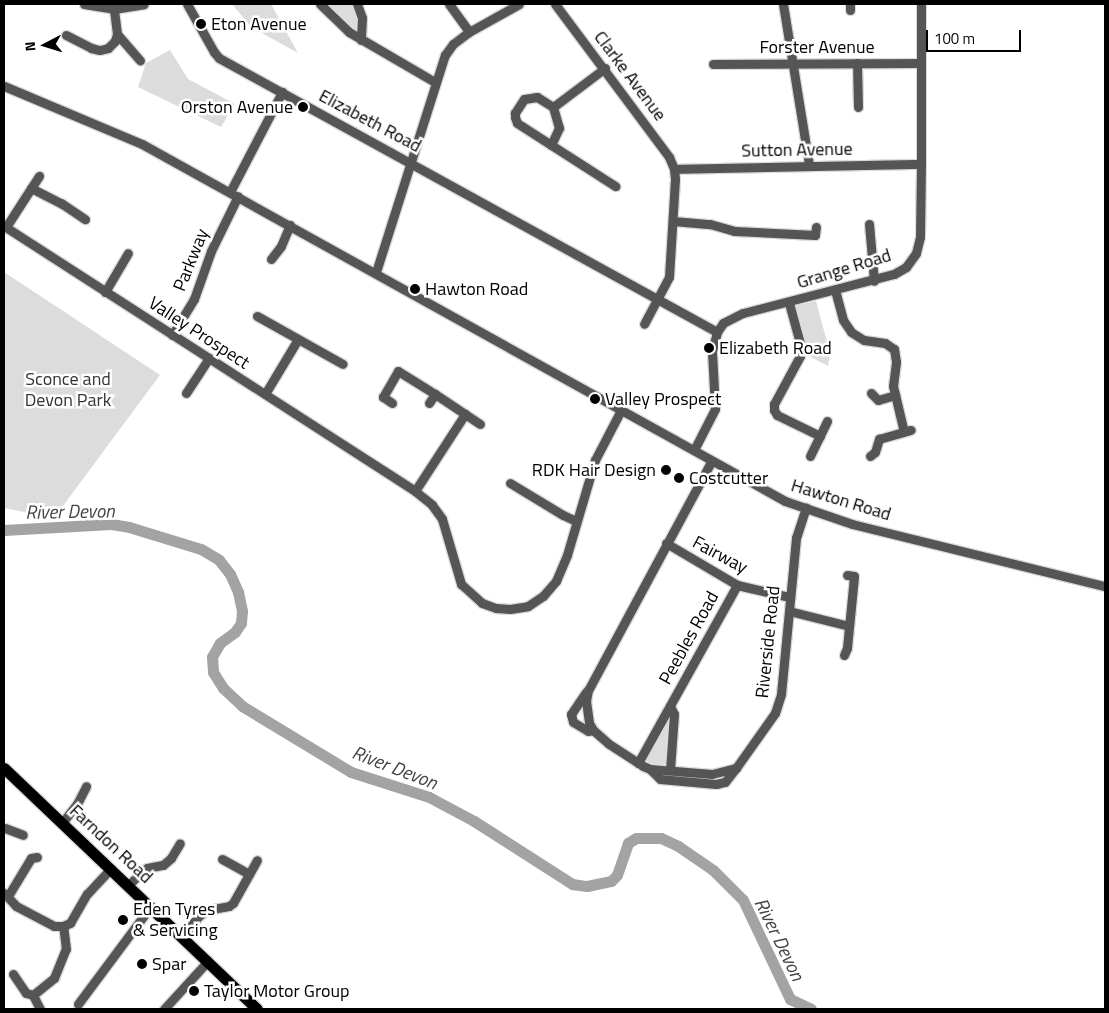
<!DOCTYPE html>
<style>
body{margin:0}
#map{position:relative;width:1109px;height:1013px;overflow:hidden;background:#fff;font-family:"Titillium Web",sans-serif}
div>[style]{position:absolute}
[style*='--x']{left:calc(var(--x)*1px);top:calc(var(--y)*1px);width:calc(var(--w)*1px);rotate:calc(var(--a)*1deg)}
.green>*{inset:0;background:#dcdcdc}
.river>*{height:11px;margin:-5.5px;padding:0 5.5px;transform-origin:5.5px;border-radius:5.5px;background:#a3a3a3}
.roads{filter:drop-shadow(1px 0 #dbdbdb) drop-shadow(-1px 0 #dbdbdb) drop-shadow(0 1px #dbdbdb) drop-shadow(0 -1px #dbdbdb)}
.minor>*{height:9px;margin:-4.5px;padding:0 4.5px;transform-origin:4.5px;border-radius:4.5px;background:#555}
.major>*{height:11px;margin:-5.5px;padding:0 5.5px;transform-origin:5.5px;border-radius:5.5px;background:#000}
.dots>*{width:14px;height:14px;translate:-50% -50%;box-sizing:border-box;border:2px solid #fff;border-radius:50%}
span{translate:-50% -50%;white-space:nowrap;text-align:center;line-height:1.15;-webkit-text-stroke:5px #fff;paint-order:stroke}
.poi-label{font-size:18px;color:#000}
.left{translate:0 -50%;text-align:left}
.right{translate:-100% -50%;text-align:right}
.street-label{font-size:18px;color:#000}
.park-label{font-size:18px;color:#333}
.water-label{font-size:19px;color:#444;font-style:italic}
.frame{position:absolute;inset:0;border:5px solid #000;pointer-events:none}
.north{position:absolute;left:20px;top:20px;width:50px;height:50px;-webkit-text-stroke:4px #fff;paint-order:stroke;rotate:265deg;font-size:14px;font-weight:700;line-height:20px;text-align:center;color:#000}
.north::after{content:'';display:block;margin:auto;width:18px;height:22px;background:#000;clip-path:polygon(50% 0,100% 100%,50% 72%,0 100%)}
.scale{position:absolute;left:926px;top:30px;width:95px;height:22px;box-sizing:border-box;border:2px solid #000;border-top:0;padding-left:6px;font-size:15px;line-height:18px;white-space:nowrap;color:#000;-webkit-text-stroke:4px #fff;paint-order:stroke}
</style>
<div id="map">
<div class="green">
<div style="clip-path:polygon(232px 4px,271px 4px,298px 53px,251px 27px)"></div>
<div style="clip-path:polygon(323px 4px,353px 4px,358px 16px,359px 30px,354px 32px)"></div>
<div style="clip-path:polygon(170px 50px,188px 79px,235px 104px,221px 127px,138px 87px,146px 63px)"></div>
<div style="clip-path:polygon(4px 272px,160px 375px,54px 518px,4px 508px)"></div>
<div style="clip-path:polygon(816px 301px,830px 353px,828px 366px,805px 354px,794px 306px)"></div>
<div style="clip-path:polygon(667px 718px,670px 719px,667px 763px,660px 767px,649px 764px,645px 758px)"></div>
</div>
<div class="river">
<div style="--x:4;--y:530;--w:107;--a:-3.2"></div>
<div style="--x:111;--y:524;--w:18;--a:9"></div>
<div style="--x:129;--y:527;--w:75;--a:17"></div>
<div style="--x:201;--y:549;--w:21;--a:31"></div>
<div style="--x:219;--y:560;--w:18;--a:52"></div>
<div style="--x:230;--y:574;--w:20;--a:66"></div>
<div style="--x:238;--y:592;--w:19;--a:78"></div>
<div style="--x:242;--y:611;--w:12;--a:95"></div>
<div style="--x:241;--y:623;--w:11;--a:124"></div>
<div style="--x:235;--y:632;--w:19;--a:144"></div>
<div style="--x:220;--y:643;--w:16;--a:120"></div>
<div style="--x:212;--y:657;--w:15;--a:86"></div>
<div style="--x:213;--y:672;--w:19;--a:58"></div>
<div style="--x:223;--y:688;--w:26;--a:43"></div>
<div style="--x:242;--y:706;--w:127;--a:31.2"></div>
<div style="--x:351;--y:772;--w:82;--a:17.8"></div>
<div style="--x:429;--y:797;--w:51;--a:28.1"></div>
<div style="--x:474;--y:821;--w:117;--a:32.7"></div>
<div style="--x:572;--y:884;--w:15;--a:8"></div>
<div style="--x:587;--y:886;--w:25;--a:-12"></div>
<div style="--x:611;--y:881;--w:8;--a:-45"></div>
<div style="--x:617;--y:875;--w:34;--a:-71"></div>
<div style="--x:628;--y:843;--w:9;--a:-32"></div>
<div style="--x:636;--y:838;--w:25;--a:0"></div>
<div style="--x:661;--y:838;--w:19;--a:25"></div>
<div style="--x:678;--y:846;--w:42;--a:34.4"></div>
<div style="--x:713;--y:870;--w:42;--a:45"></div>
<div style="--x:743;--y:900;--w:110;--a:64.6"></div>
<div style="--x:790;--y:999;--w:23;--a:25"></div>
</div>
<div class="roads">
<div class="minor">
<div style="--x:84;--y:4;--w:30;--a:9"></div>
<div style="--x:114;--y:9;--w:30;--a:-9"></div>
<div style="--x:187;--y:4;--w:55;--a:60.6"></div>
<div style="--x:214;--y:52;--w:8;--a:50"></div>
<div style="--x:219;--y:58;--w:568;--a:28.82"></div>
<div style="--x:320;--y:4;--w:40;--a:44"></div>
<div style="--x:349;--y:32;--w:99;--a:30.2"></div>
<div style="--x:357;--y:4;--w:15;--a:70"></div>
<div style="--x:362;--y:18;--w:22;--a:93"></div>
<div style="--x:449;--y:4;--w:34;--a:54"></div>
<div style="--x:555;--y:4;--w:191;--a:53.3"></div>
<div style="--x:669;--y:157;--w:13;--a:67"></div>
<div style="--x:674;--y:169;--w:10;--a:84"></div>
<div style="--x:675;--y:179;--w:98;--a:93.5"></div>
<div style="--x:669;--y:277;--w:53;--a:118"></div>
<div style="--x:783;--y:4;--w:163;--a:80.8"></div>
<div style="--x:850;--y:4;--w:6;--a:90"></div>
<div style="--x:117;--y:34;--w:35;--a:49"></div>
<div style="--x:66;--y:35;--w:28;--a:27"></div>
<div style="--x:91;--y:48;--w:9;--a:13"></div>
<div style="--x:100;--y:50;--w:8;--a:-14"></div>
<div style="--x:108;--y:48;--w:10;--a:-45"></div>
<div style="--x:115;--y:41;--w:7;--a:-74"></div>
<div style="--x:117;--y:34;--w:25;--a:-97"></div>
<div style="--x:857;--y:63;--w:44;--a:88.7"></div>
<div style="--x:713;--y:64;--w:208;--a:-0.3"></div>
<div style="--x:605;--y:68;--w:65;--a:143.1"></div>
<div style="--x:553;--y:107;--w:19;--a:-148"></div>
<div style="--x:537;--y:97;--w:13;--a:171"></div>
<div style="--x:524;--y:99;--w:17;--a:123"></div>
<div style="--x:515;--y:113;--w:4;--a:90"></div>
<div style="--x:515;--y:117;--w:6;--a:72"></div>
<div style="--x:517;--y:123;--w:117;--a:32.7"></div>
<div style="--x:4;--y:86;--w:150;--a:22.8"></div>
<div style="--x:142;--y:144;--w:735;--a:29.04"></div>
<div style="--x:785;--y:501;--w:71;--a:18.9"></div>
<div style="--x:852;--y:524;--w:260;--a:13.8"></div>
<div style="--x:551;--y:145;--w:19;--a:-65"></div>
<div style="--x:559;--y:128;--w:22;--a:-106"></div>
<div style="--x:674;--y:169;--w:247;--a:-1.2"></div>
<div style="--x:31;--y:188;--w:34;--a:27"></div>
<div style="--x:61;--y:203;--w:29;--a:34"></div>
<div style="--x:230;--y:192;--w:113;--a:-62.5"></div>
<div style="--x:673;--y:221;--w:37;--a:5"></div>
<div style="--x:710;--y:224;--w:25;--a:16"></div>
<div style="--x:734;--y:231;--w:81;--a:2.8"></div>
<div style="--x:815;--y:235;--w:8;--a:-83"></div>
<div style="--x:869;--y:224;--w:57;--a:85"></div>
<div style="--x:4;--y:226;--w:489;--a:32.8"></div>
<div style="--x:415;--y:491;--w:22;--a:39"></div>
<div style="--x:432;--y:505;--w:17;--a:54"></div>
<div style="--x:442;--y:519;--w:68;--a:73.7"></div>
<div style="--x:461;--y:584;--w:28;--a:42"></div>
<div style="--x:482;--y:603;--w:15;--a:20"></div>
<div style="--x:496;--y:608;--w:14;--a:4"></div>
<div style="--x:510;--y:609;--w:18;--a:-9"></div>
<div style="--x:528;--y:606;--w:18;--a:-34"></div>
<div style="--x:543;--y:596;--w:20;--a:-49"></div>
<div style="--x:556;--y:581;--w:28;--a:-67"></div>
<div style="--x:567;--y:555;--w:99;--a:-73.6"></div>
<div style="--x:595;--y:460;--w:56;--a:-62.5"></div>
<div style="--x:6;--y:227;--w:61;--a:-57.1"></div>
<div style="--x:271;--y:259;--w:16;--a:-52"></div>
<div style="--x:281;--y:246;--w:23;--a:-67"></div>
<div style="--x:376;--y:272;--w:228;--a:-72.4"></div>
<div style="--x:445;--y:55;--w:14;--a:-54"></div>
<div style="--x:453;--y:44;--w:20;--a:-37"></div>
<div style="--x:469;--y:32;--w:57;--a:-29.2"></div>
<div style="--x:835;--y:290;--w:31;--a:75"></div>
<div style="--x:843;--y:320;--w:14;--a:56"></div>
<div style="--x:851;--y:332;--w:15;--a:32"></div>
<div style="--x:864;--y:340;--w:21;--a:8"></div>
<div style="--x:885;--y:343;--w:11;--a:34"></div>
<div style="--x:894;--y:349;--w:13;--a:81"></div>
<div style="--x:896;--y:362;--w:24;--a:97"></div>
<div style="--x:893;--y:386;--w:47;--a:76.6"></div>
<div style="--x:105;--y:292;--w:45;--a:-59.5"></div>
<div style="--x:789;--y:303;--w:46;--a:74.7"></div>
<div style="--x:801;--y:347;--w:9;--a:96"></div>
<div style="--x:800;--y:356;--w:55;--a:118.4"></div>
<div style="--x:774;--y:404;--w:6;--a:90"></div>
<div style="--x:774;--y:410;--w:6;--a:59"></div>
<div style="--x:777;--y:415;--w:48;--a:26"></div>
<div style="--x:257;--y:316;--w:98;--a:29.2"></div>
<div style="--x:172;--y:335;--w:42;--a:-58.6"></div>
<div style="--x:194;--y:299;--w:51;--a:-70.5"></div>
<div style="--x:211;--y:251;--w:61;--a:-63.9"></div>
<div style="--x:186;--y:393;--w:42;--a:-56.7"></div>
<div style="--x:871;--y:393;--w:10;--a:45"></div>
<div style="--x:878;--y:400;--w:18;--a:-16"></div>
<div style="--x:265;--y:394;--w:64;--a:-59"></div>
<div style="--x:392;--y:403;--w:11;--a:-146"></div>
<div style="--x:383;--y:397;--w:30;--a:-60"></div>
<div style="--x:398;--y:371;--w:44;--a:31.9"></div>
<div style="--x:429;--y:403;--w:11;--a:-56"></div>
<div style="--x:435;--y:394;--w:54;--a:33.7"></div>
<div style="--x:694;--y:450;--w:46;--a:-62.9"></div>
<div style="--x:715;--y:409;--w:58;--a:-93"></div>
<div style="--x:712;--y:351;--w:20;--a:-75"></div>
<div style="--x:717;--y:332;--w:11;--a:-56"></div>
<div style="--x:723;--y:323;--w:22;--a:-27"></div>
<div style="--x:743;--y:313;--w:156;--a:-14.5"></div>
<div style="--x:894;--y:274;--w:14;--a:-30"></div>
<div style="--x:906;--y:267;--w:17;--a:-54"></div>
<div style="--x:916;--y:253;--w:16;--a:-76"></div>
<div style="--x:920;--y:237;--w:73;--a:-89.2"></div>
<div style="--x:921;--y:164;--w:160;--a:-90"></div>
<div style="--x:810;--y:456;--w:39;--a:-64"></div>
<div style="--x:870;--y:456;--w:6;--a:-39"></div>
<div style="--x:875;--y:452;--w:14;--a:-73"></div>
<div style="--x:879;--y:439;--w:33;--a:-16"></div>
<div style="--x:711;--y:462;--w:259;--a:118.3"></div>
<div style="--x:588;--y:690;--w:11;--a:100"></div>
<div style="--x:586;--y:701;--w:22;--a:82"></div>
<div style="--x:589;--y:723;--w:8;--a:60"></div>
<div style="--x:593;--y:730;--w:21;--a:41"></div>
<div style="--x:609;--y:744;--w:40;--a:32.9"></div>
<div style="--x:643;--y:766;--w:8;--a:23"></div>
<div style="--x:650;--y:769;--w:62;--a:4.6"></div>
<div style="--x:712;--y:774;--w:25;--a:-14"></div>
<div style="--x:736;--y:768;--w:67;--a:-54.7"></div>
<div style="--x:775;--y:713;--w:20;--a:-72"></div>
<div style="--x:781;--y:694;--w:157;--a:-84.5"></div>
<div style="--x:796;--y:538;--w:32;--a:-72"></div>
<div style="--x:510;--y:483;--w:62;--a:31.1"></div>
<div style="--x:563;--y:515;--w:14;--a:25"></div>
<div style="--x:415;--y:491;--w:92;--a:-57"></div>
<div style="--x:666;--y:543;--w:82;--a:30.6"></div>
<div style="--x:737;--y:585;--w:53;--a:13"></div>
<div style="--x:789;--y:611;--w:62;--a:14"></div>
<div style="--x:844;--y:655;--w:8;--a:-67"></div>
<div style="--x:847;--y:648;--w:72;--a:-84.4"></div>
<div style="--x:854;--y:576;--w:7;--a:-172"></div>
<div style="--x:586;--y:692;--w:27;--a:124"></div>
<div style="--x:571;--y:714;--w:8;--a:76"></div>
<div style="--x:573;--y:722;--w:17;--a:31"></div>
<div style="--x:588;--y:731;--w:5;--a:-11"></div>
<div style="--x:638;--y:763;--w:204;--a:-60.9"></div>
<div style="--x:650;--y:769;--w:14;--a:45"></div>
<div style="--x:660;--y:779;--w:56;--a:5.1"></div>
<div style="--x:716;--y:784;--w:9;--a:-13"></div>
<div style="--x:725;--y:782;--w:18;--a:-52"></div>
<div style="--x:670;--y:770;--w:56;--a:-85.9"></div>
<div style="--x:674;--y:714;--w:9;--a:-117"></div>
<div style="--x:62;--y:823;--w:24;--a:-52"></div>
<div style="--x:77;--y:804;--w:20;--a:-63"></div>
<div style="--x:5;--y:828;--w:19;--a:21"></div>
<div style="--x:222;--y:859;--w:31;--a:29"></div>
<div style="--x:128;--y:885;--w:25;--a:-42"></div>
<div style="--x:147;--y:868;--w:16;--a:-11"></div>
<div style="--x:163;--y:865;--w:11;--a:-41"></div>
<div style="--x:171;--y:858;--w:17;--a:-59"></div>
<div style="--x:4;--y:893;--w:18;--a:47"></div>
<div style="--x:16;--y:906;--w:43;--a:27.8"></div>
<div style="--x:54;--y:926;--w:9;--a:0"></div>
<div style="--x:63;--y:926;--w:8;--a:-23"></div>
<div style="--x:70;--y:923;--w:34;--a:-60"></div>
<div style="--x:87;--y:894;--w:35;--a:-47"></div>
<div style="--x:8;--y:896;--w:44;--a:-58.8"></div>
<div style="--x:31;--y:858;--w:6;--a:-9"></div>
<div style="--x:182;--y:936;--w:26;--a:-50"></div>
<div style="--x:199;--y:916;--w:10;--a:-37"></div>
<div style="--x:207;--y:910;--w:22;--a:-10"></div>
<div style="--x:229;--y:906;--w:5;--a:-37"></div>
<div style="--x:233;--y:903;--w:49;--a:-60.8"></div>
<div style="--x:13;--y:974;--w:23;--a:56"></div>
<div style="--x:26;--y:993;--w:7;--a:16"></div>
<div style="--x:78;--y:1004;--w:122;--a:-53.3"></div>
<div style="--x:40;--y:1009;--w:16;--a:-117"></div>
<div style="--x:33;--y:995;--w:27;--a:-39"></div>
<div style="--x:54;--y:978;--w:31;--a:-68"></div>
<div style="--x:66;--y:949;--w:23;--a:-97"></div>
<div style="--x:164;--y:1009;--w:65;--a:-47.5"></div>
</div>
<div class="major">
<div style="--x:4;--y:768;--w:349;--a:43.6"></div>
</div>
</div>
<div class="dots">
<div style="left:201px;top:24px;background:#000"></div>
<div style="left:303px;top:107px;background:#000"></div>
<div style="left:415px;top:289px;background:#000"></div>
<div style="left:709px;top:348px;background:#000"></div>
<div style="left:595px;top:399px;background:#000"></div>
<div style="left:666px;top:470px;background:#000"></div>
<div style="left:679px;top:478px;background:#000"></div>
<div style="left:123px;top:920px;background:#000"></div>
<div style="left:142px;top:964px;background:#000"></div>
<div style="left:194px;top:991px;background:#000"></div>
</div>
<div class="poi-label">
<span class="left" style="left:211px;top:24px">Eton Avenue</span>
<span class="right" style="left:293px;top:107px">Orston Avenue</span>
<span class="left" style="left:425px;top:289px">Hawton Road</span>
<span class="left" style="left:719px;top:348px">Elizabeth Road</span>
<span class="left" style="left:605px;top:399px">Valley Prospect</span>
<span class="right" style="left:656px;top:470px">RDK Hair Design</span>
<span class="left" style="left:689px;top:478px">Costcutter</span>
<span class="left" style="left:133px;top:920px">Eden Tyres<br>&amp; Servicing</span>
<span class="left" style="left:152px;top:964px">Spar</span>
<span class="left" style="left:204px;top:991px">Taylor Motor Group</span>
</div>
<div class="street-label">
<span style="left:817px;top:47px">Forster Avenue</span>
<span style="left:630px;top:76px;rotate:53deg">Clarke Avenue</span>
<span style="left:370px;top:121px;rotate:28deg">Elizabeth Road</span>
<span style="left:797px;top:150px;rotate:-1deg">Sutton Avenue</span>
<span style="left:191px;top:260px;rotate:-68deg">Parkway</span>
<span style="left:844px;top:269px;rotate:-17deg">Grange Road</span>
<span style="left:199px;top:333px;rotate:33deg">Valley Prospect</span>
<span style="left:841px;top:500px;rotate:17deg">Hawton Road</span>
<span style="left:720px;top:555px;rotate:28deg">Fairway</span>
<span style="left:689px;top:638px;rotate:-61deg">Peebles Road</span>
<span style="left:768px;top:642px;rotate:-84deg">Riverside Road</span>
<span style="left:111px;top:844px;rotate:43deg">Farndon Road</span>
</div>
<div class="park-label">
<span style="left:68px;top:390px">Sconce and<br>Devon Park</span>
</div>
<div class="water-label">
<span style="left:70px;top:511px;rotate:-1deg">River Devon</span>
<span style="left:395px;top:767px;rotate:21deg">River Devon</span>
<span style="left:780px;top:939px;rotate:64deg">River Devon</span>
</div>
<div class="frame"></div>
<div class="north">N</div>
<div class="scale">100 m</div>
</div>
